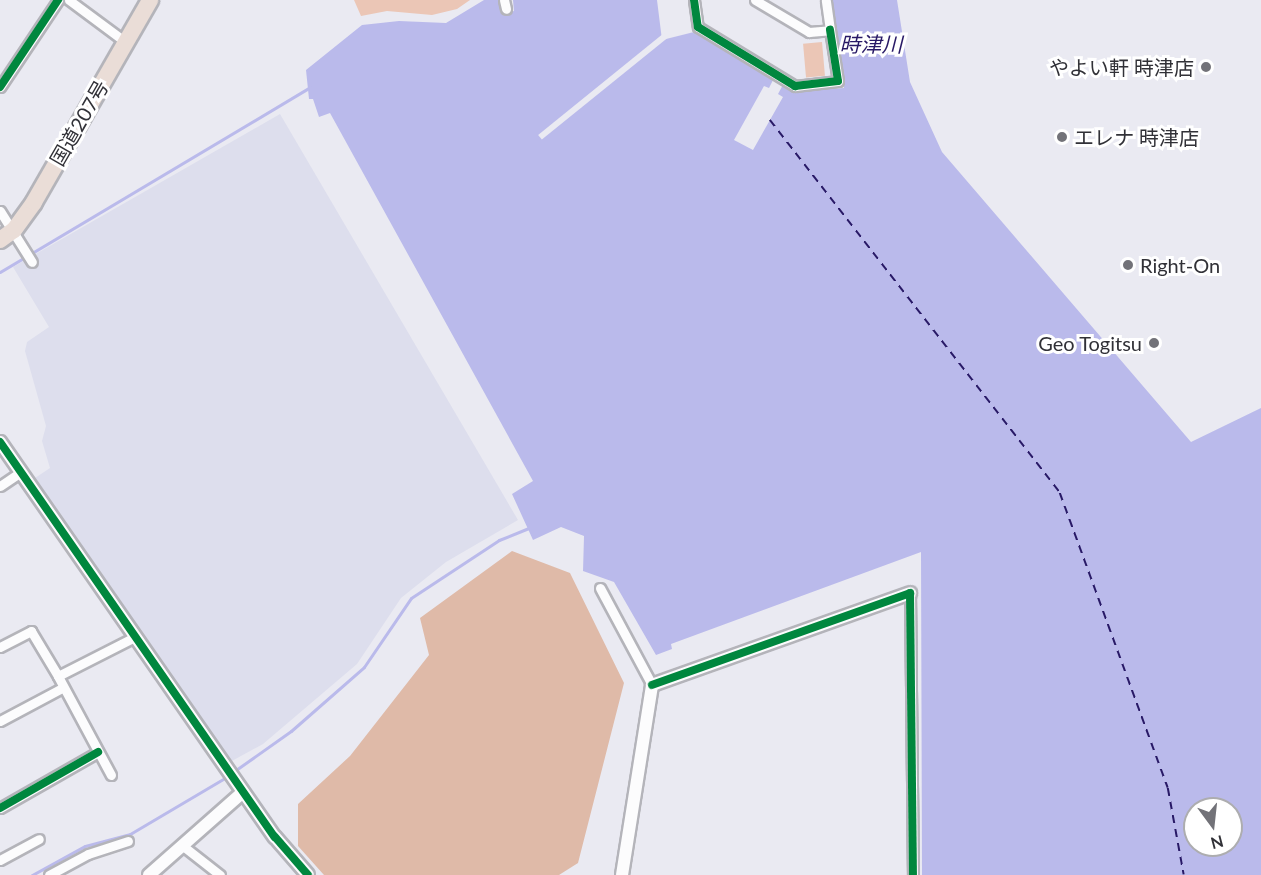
<!DOCTYPE html>
<meta charset="utf-8">
<style>
body{margin:0}
#map{position:relative;width:1261px;height:875px;overflow:hidden;background:#eaeaf2;font-family:Lato,"Noto Sans JP",sans-serif}
div>[style]{position:absolute}
[style*='--x']{left:calc(var(--x)*1px);top:calc(var(--y)*1px);width:calc(var(--w)*1px);rotate:calc(var(--a)*1deg)}
.built>*{inset:0;background:#dddeed}
.green>*{inset:0;background:#ebc6b6;transform-origin:0 0}
.forest>*{inset:0;background:#dfbaa8}
.water>*{inset:0;background:#babaeb}
.pier>*{inset:0;background:#eaeaf2;transform-origin:0 0}
.stream>*{height:3px;margin:-1.5px;padding:0 1.5px;transform-origin:1.5px;border-radius:1.5px;background:#babaeb}
.ferry>*{height:1.5px;margin-top:-0.75px;transform-origin:0;background:repeating-linear-gradient(90deg,#281966 0 8px,transparent 0 14px)}
.roads{filter:drop-shadow(2px 0 #b4b4ba) drop-shadow(-2px 0 #b4b4ba) drop-shadow(0 2px #b4b4ba) drop-shadow(0 -2px #b4b4ba)}
.street>*{height:9px;margin:-4.5px;padding:0 4.5px;transform-origin:4.5px;border-radius:4.5px;background:#fcfcfd}
.secondary>*{height:12px;margin:-6px;padding:0 6px;transform-origin:6px;border-radius:6px;background:#fcfcfd}
.highway>*{height:16px;margin:-8px;padding:0 8px;transform-origin:8px;border-radius:8px;background:#eaddd7}
.cycleway>*{height:8px;margin:-4px;padding:0 4px;transform-origin:4px;border-radius:4px;background:#00873e}
.dots>*{width:16px;height:16px;translate:-50% -50%;box-sizing:border-box;border:3px solid #fff;border-radius:50%}
span{translate:-50% -50%;white-space:nowrap;text-align:center;line-height:1.15;-webkit-text-stroke:6px #fff;paint-order:stroke}
.poi-label{font-size:20px;color:#313137}
.right{translate:-100% -50%;text-align:right}
.left{translate:0 -50%;text-align:left}
.street-label{font-size:20px;color:#313137}
.water-label{font-size:21px;color:#281966;font-style:italic}
.north{position:absolute;left:1183px;top:797px;width:60px;height:60px;box-sizing:border-box;background:#fff;border:2px solid #adadaf;border-radius:50%;rotate:165deg;font-size:16px;font-weight:700;line-height:24px;text-align:center;color:#313137}
.north::after{content:'';display:block;margin:auto;width:21px;height:27px;background:#727278;clip-path:polygon(50% 0,100% 100%,50% 72%,0 100%)}
</style>
<div id="map">
<div class="built">
<div style="clip-path:polygon(280px 114px,518px 520px,446px 562px,401px 598px,357px 664px,263px 744px,230px 762px,35px 478px,50px 468px,42px 441px,46px 426px,25px 351px,27px 342px,49px 327px,13px 267px)"></div>
</div>
<div class="green">
<div style="clip-path:polygon(354px 0,470px 0,457px 9px,432px 15px,387px 11px,361px 16px)"></div>
<div style="left:822px;top:42px;width:34px;height:19px;rotate:85deg"></div>
</div>
<div class="forest">
<div style="clip-path:polygon(512px 551px,570px 573px,624px 683px,578px 863px,559px 875px,324px 875px,298px 846px,298px 804px,350px 756px,429px 655px,420px 618px)"></div>
</div>
<div class="water">
<div style="clip-path:polygon(evenodd,484px 0,500px 0,502px 14px,514px 11px,513px 0,657px 0,662px 40px,694px 32px,795px 91px,844px 88px,832px 0,897px 0,910px 82px,942px 152px,1191px 442px,1261px 408px,1261px 875px,922px 875px,921px 552px,671px 644px,672px 649px,656px 655px,614px 582px,583px 571px,584px 536px,561px 527px,533px 540px,512px 494px,533px 481px,330px 113px,319px 117px,313px 99px,309px 99px,306px 70px,362px 25px,399px 21px,446px 23px,484px 0,1195px 809px,1231px 809px,1231px 845px,1195px 845px,1195px 809px)"></div>
</div>
<div class="pier">
<div style="left:664px;top:33px;width:6px;height:162px;rotate:51deg"></div>
<div style="clip-path:polygon(775px 76px,785px 81px,778px 94px,783px 97px,753px 150px,734px 140px,764px 86px,769px 88px)"></div>
</div>
<div class="stream">
<div style="--x:0;--y:272;--w:361;--a:-30.8"></div>
<div style="--x:233;--y:772;--w:71;--a:-35.3"></div>
<div style="--x:291;--y:731;--w:97;--a:-41.2"></div>
<div style="--x:364;--y:667;--w:83;--a:-55.7"></div>
<div style="--x:411;--y:598;--w:105;--a:-33.4"></div>
<div style="--x:499;--y:540;--w:32;--a:-22"></div>
<div style="--x:32;--y:875;--w:60;--a:-28.7"></div>
<div style="--x:85;--y:846;--w:47;--a:-14.9"></div>
<div style="--x:130;--y:834;--w:114;--a:-30.6"></div>
</div>
<div class="ferry">
<div style="--x:770;--y:120;--w:472;--a:52.1"></div>
<div style="--x:1060;--y:493;--w:314;--a:69.9"></div>
<div style="--x:1168;--y:788;--w:88;--a:79.6"></div>
</div>
<div class="roads">
<div class="street">
<div style="--x:69;--y:0;--w:72;--a:36.6"></div>
<div style="--x:504;--y:0;--w:9;--a:77"></div>
<div style="--x:694;--y:0;--w:27;--a:82"></div>
<div style="--x:698;--y:27;--w:114;--a:31.3"></div>
<div style="--x:795;--y:86;--w:43;--a:-6.6"></div>
<div style="--x:838;--y:81;--w:52;--a:-98.9"></div>
<div style="--x:755;--y:0;--w:63;--a:30.7"></div>
<div style="--x:809;--y:32;--w:21;--a:-5"></div>
<div style="--x:830;--y:30;--w:30;--a:-98"></div>
<div style="--x:0;--y:87;--w:105;--a:-56.3"></div>
<div style="--x:0;--y:211;--w:60;--a:57.9"></div>
<div style="--x:0;--y:486;--w:25;--a:-34"></div>
<div style="--x:600;--y:588;--w:110;--a:61.8"></div>
<div style="--x:910;--y:593;--w:282;--a:89.4"></div>
<div style="--x:0;--y:647;--w:35;--a:-27"></div>
<div style="--x:31;--y:631;--w:52;--a:59"></div>
<div style="--x:0;--y:721;--w:70;--a:-28"></div>
<div style="--x:111;--y:775;--w:112;--a:-118.2"></div>
<div style="--x:58;--y:676;--w:86;--a:-26.9"></div>
<div style="--x:0;--y:808;--w:113;--a:-29.7"></div>
<div style="--x:183;--y:846;--w:47;--a:38.1"></div>
<div style="--x:0;--y:860;--w:44;--a:-28.3"></div>
<div style="--x:49;--y:875;--w:44;--a:-28.3"></div>
<div style="--x:88;--y:854;--w:42;--a:-18"></div>
</div>
<div class="secondary">
<div style="--x:0;--y:442;--w:481;--a:55.2"></div>
<div style="--x:275;--y:837;--w:50;--a:49"></div>
<div style="--x:149;--y:875;--w:125;--a:-41.4"></div>
<div style="--x:622;--y:875;--w:192;--a:-81"></div>
<div style="--x:652;--y:685;--w:274;--a:-19.6"></div>
</div>
<div class="highway">
<div style="--x:0;--y:240;--w:17;--a:-36"></div>
<div style="--x:14;--y:230;--w:34;--a:-54"></div>
<div style="--x:34;--y:202;--w:233;--a:-60.1"></div>
</div>
</div>
<div class="cycleway">
<div style="--x:694;--y:0;--w:27;--a:82"></div>
<div style="--x:698;--y:27;--w:114;--a:31.3"></div>
<div style="--x:795;--y:86;--w:43;--a:-6.6"></div>
<div style="--x:838;--y:81;--w:52;--a:-98.9"></div>
<div style="--x:0;--y:87;--w:105;--a:-56.3"></div>
<div style="--x:0;--y:442;--w:481;--a:55.2"></div>
<div style="--x:275;--y:837;--w:50;--a:49"></div>
<div style="--x:652;--y:685;--w:274;--a:-19.6"></div>
<div style="--x:910;--y:593;--w:282;--a:89.4"></div>
<div style="--x:0;--y:808;--w:113;--a:-29.7"></div>
</div>
<div class="dots">
<div style="left:1206px;top:67px;background:#727278"></div>
<div style="left:1062px;top:137px;background:#727278"></div>
<div style="left:1128px;top:265px;background:#727278"></div>
<div style="left:1154px;top:343px;background:#727278"></div>
</div>
<div class="poi-label">
<span class="right" style="left:1194px;top:67px">やよい軒 時津店</span>
<span class="left" style="left:1074px;top:137px">エレナ 時津店</span>
<span class="left" style="left:1140px;top:265px">Right-On</span>
<span class="right" style="left:1142px;top:343px">Geo Togitsu</span>
</div>
<div class="street-label">
<span style="left:79px;top:123px;rotate:-60deg">国道207号</span>
</div>
<div class="water-label">
<span style="left:871px;top:44px">時津川</span>
</div>
<div class="north">N</div>
</div>
